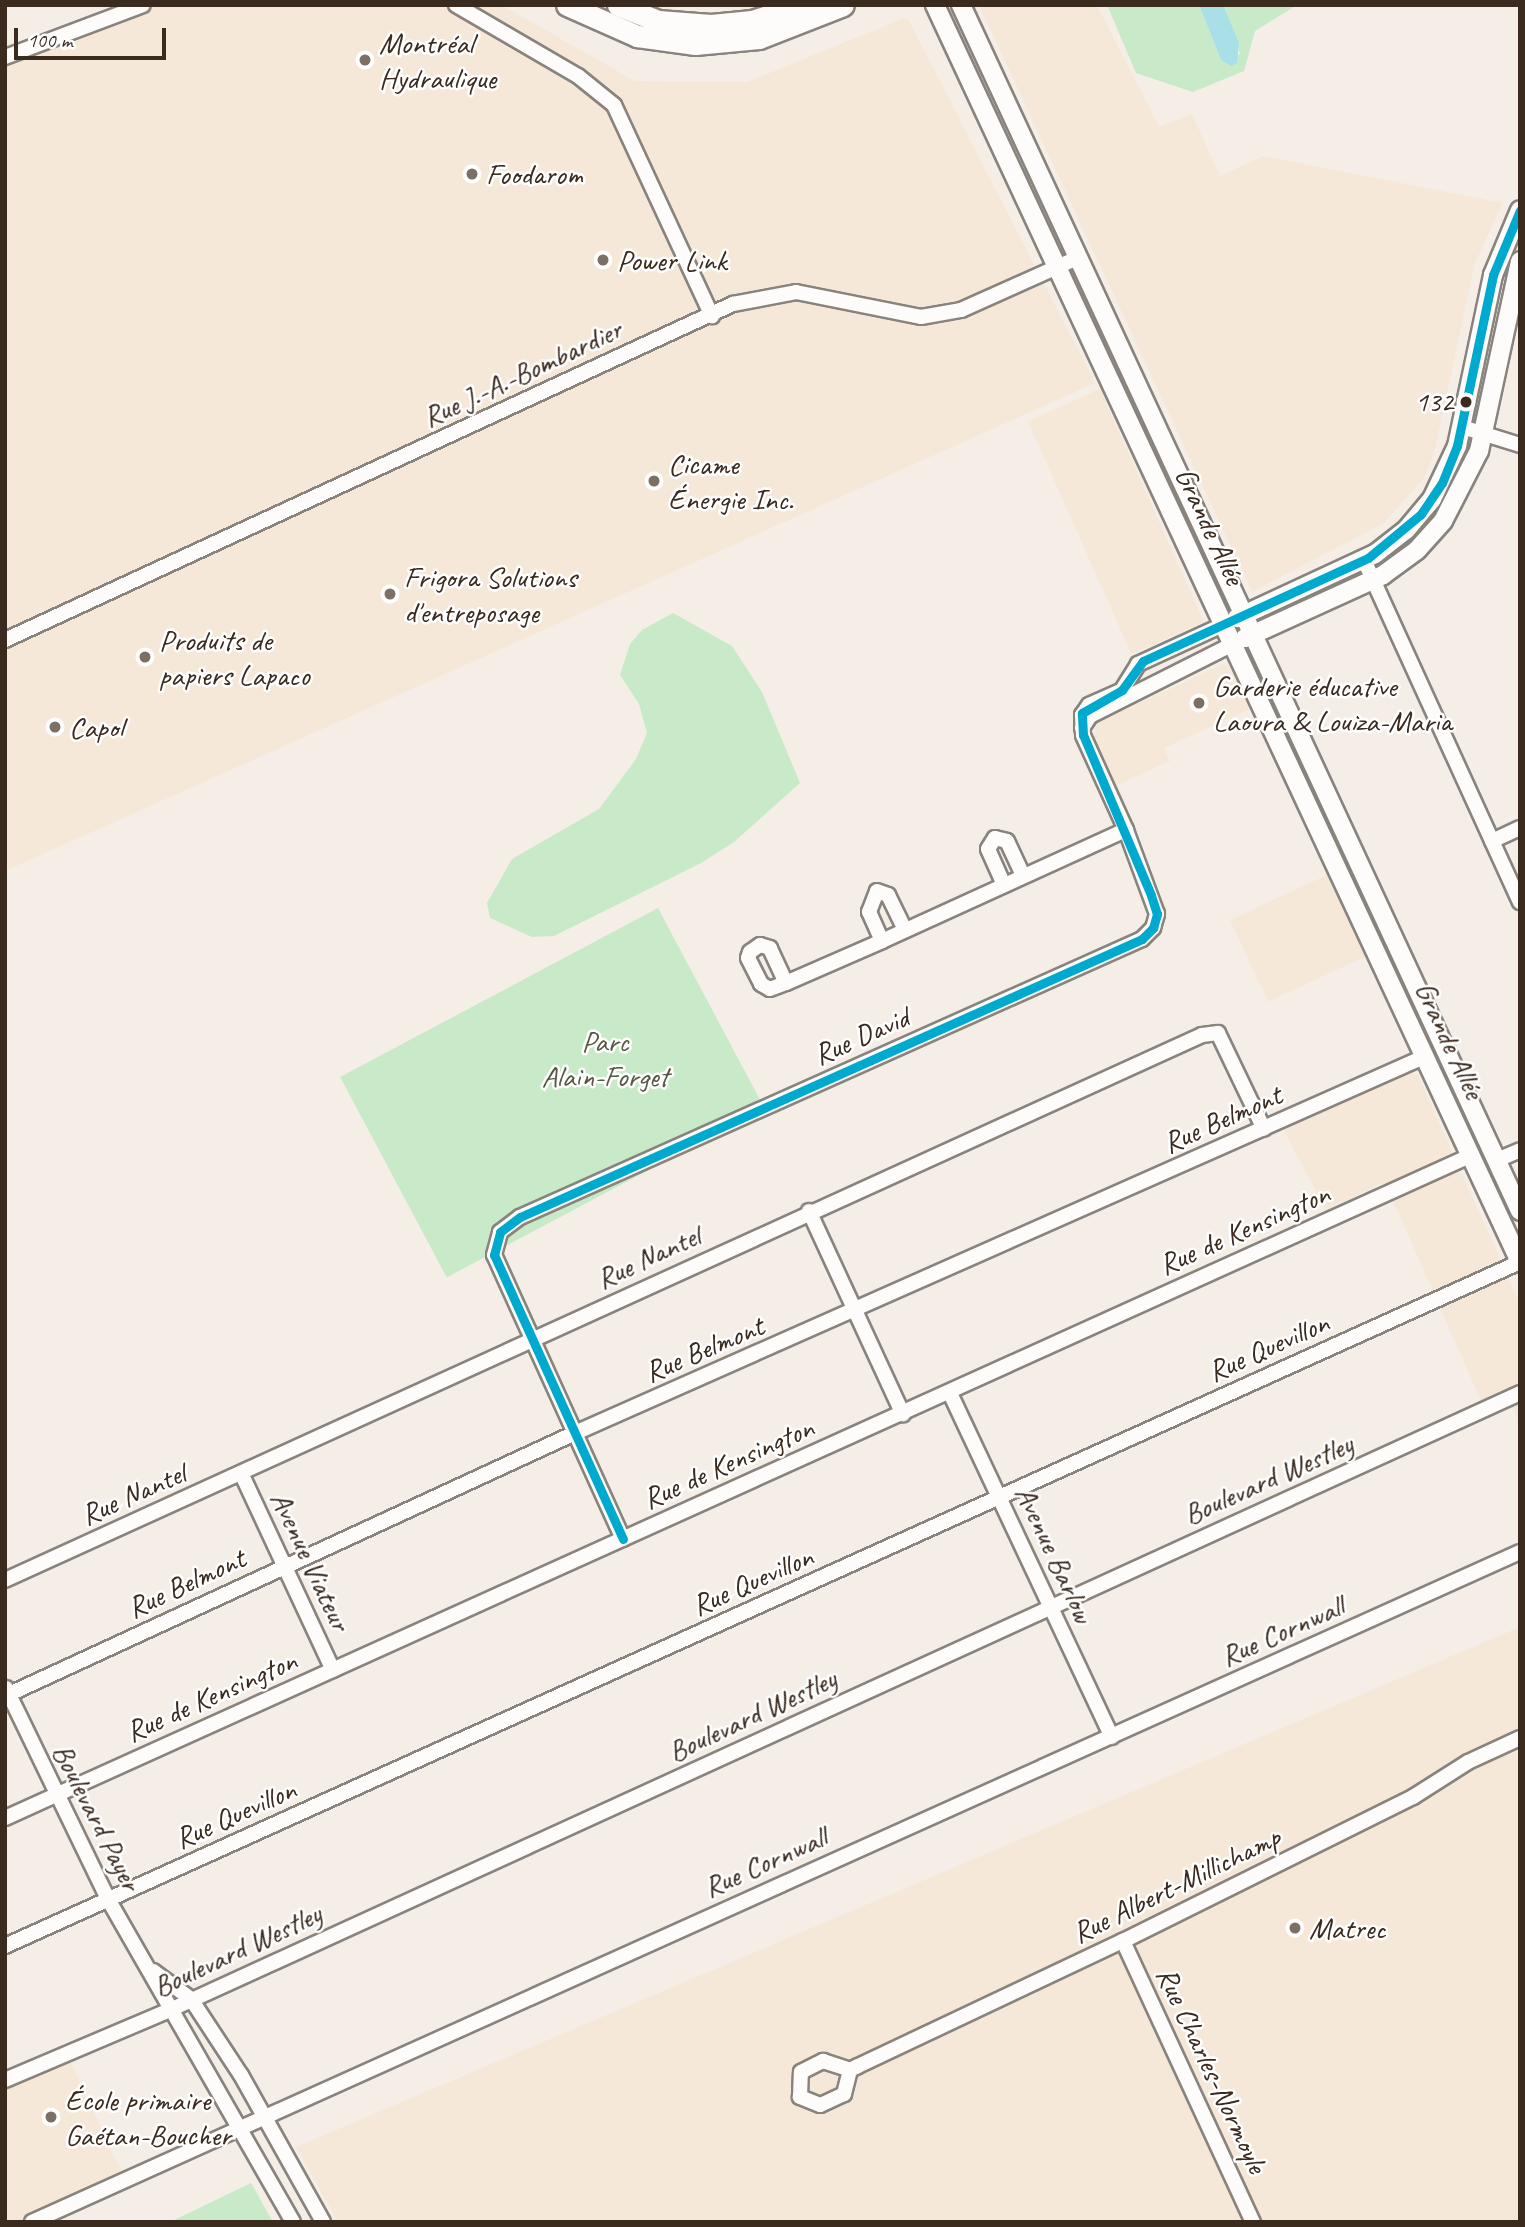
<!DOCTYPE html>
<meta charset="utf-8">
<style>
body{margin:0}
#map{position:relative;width:1525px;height:2227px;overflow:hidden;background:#f4eee7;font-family:Caveat,sans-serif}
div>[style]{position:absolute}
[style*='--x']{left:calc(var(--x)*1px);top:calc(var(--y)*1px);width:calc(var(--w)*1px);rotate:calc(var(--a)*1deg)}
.built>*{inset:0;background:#f5e8d9;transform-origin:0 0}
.green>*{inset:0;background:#c8eac9;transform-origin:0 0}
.water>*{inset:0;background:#a9dfe7}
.roads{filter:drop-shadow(2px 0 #89837d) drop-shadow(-2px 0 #89837d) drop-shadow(0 2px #89837d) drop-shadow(0 -2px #89837d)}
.minor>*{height:14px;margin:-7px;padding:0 7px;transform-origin:7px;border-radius:7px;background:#fdfcfb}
.major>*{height:18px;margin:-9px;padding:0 9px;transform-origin:9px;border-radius:9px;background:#fdfcfb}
.highway>*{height:21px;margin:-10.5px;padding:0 10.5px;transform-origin:10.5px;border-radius:10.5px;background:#fdfcfb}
.bus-1>*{height:9px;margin:-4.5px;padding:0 4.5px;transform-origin:4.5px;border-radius:4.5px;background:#00a9ce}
.dots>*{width:19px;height:19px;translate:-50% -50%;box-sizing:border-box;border:4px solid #fff;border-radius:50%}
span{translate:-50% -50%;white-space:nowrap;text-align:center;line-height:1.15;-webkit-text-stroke:5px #fff;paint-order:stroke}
.bus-label{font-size:28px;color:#3b2a1e}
.right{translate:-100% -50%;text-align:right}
.poi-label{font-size:30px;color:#3b2a1e}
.left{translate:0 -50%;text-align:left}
.street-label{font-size:30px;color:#3b2a1e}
.park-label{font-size:30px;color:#555942}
.frame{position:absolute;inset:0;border:7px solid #3b2a1e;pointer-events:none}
.scale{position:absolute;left:14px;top:28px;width:152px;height:32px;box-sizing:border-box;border:4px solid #3b2a1e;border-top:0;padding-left:9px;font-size:21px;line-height:24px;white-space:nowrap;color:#3b2a1e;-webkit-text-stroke:5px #fff;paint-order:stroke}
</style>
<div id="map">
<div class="built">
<div style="clip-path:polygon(117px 5px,502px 5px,635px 81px,747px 82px,907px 17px,1095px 383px,5px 871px,5px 53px)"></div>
<div style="clip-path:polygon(979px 5px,1097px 5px,1159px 127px,1192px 114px,1220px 176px,1263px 156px,1503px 203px,1475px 263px,1434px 454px,1424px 478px,1384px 523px,1252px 592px)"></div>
<div style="left:1100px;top:389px;width:255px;height:79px;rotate:66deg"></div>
<div style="clip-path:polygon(1223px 664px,1229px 665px,1250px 709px,1164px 748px,1170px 761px,1115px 786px,1094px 740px,1095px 724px)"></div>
<div style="left:1327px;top:875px;width:90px;height:107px;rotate:65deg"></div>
<div style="clip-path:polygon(1411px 1073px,1418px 1075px,1520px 1304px,1520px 1424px,1504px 1390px,1481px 1401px,1385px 1182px,1326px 1210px,1282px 1128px)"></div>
<div style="clip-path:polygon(1520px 1627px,1520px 2222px,338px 2222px,296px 2147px)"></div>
<div style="clip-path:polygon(67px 2054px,125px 2179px,32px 2222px,5px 2222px,5px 2080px)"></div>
</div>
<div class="green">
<div style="clip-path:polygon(1107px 5px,1199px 5px,1221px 60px,1240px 54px,1223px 5px,1297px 5px,1255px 31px,1244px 71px,1193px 92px,1136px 73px)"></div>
<div style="clip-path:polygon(673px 613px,732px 646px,762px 692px,800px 783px,734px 842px,701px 863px,554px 936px,532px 937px,490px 918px,487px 903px,512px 859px,599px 809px,636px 759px,647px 733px,639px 704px,620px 675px,630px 644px,642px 630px)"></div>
<div style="left:658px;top:908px;width:227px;height:360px;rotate:62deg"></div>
<div style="clip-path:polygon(251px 2183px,273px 2222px,170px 2222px)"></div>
</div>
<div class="water">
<div style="clip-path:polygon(1199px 5px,1223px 5px,1239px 43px,1237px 63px,1231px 66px,1221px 60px)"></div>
</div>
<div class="roads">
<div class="minor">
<div style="--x:456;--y:5;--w:141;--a:30.2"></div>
<div style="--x:578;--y:76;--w:46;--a:38.9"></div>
<div style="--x:614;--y:105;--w:233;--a:65.1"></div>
<div style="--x:5;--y:57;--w:147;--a:-20.6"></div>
<div style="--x:1462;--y:427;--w:61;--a:17.2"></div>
<div style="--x:1364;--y:560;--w:376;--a:65.5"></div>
<div style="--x:5;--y:640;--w:802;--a:-24.78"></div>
<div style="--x:733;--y:304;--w:64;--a:-10.8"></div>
<div style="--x:796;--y:292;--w:127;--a:11.3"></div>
<div style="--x:921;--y:317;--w:41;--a:-9.9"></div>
<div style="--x:961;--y:310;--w:127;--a:-24.1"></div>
<div style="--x:1082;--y:728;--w:14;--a:-56"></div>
<div style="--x:1090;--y:716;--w:160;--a:-26.7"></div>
<div style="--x:1492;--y:841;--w:31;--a:-25"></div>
<div style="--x:1004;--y:885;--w:39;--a:-114"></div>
<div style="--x:988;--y:849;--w:13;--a:-58"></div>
<div style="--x:995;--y:838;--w:12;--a:14"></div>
<div style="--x:1007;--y:841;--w:38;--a:65"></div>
<div style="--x:882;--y:941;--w:32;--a:-114"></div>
<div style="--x:869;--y:912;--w:22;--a:-69"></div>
<div style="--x:877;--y:891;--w:12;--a:20"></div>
<div style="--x:888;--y:895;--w:39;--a:64"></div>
<div style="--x:786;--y:983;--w:38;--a:-115"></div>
<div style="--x:770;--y:948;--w:10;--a:-163"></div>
<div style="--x:760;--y:945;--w:12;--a:145"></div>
<div style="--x:750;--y:952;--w:6;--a:108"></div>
<div style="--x:748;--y:958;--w:29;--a:63"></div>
<div style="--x:761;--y:984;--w:10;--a:29"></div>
<div style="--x:770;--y:989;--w:17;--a:-21"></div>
<div style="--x:786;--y:983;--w:105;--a:-23.6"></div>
<div style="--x:882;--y:941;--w:268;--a:-24.5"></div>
<div style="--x:1497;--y:1160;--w:25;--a:-23"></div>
<div style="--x:809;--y:1211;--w:224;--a:65.2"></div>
<div style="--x:950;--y:1393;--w:380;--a:64.8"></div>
<div style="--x:242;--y:1475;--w:215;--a:65"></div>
<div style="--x:623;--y:1539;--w:312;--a:-114.4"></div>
<div style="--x:494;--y:1255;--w:24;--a:-75"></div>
<div style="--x:500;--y:1232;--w:25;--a:-37"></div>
<div style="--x:520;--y:1217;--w:681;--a:-24.08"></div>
<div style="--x:1142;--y:939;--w:16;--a:-45"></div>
<div style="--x:1153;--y:928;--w:15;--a:-74"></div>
<div style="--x:1157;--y:914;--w:90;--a:-110.3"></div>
<div style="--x:1126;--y:830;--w:104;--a:-114.4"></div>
<div style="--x:1083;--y:735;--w:20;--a:-93"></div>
<div style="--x:1082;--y:715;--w:12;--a:-55"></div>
<div style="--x:1089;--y:705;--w:36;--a:-24"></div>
<div style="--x:1122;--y:690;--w:31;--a:-58"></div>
<div style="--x:1138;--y:664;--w:96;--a:-24.7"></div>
<div style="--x:5;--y:1580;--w:1315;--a:-24.48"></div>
<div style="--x:1202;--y:1035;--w:16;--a:-7"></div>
<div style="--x:1218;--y:1033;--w:106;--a:64.4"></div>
<div style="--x:6;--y:1688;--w:234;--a:64.2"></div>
<div style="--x:108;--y:1899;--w:372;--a:60.2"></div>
<div style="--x:5;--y:1696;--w:628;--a:-24.77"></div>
<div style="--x:575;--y:1433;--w:931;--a:-23.89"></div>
<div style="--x:5;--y:1818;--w:1610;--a:-24.32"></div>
<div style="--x:1123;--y:1941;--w:310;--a:65.2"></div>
<div style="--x:5;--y:1946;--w:1662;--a:-24.3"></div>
<div style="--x:153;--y:1971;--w:47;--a:36.4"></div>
<div style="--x:191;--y:1999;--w:91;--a:56.7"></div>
<div style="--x:241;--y:2075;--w:168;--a:60.8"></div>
<div style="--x:850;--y:2070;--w:25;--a:104"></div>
<div style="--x:844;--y:2094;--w:26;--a:155"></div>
<div style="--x:820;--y:2105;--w:22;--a:-158"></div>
<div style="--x:800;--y:2097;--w:25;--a:-88"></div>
<div style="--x:801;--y:2072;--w:25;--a:-27"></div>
<div style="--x:823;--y:2061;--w:28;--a:18"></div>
<div style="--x:850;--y:2070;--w:9;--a:-27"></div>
<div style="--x:858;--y:2066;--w:293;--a:-25.3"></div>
<div style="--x:1123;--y:1941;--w:324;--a:-26.4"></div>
<div style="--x:1413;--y:1797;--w:65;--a:-32.5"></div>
<div style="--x:1468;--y:1762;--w:57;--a:-24.8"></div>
<div style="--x:5;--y:2080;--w:181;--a:-23"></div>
<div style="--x:172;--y:2009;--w:1482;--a:-24.56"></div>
<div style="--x:32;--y:2222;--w:1632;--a:-24.24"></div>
</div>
<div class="major">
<div style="--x:935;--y:5;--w:1386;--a:65.04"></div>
<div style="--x:961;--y:5;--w:1329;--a:65.13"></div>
<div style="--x:1237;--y:618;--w:152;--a:-24.9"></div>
<div style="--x:1375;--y:554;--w:39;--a:-38"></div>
<div style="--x:1406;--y:530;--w:40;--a:-50"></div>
<div style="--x:1432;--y:499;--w:59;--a:-64.7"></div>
<div style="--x:1457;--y:446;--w:175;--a:-78.1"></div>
<div style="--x:1493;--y:275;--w:70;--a:-67.4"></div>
<div style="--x:1245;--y:638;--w:152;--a:-24.5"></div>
<div style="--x:1383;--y:575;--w:42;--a:-36.3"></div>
<div style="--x:1417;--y:550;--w:39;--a:-48"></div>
<div style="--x:1443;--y:521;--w:79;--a:-62.8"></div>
<div style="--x:1479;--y:451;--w:194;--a:-77.8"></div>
</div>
<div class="highway">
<div style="--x:567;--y:5;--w:77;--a:23.9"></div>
<div style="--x:637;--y:36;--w:59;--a:7.9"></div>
<div style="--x:695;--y:44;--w:64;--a:-5.4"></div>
<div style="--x:759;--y:38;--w:90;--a:-21.4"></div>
<div style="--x:618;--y:5;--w:43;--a:21.8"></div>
<div style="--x:658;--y:21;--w:53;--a:4.3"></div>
<div style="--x:711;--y:25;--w:41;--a:-5.6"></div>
<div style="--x:752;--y:21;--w:52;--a:-17.7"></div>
</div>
</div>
<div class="bus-1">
<div style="--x:623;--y:1539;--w:312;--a:-114.4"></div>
<div style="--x:494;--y:1255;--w:24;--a:-75"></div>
<div style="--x:500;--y:1232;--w:25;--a:-37"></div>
<div style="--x:520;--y:1217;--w:681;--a:-24.08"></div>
<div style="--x:1142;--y:939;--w:16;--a:-45"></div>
<div style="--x:1153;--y:928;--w:15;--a:-74"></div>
<div style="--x:1157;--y:914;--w:20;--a:-108"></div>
<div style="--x:1151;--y:895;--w:174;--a:-113"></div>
<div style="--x:1083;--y:735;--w:22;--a:-93"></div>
<div style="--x:1082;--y:713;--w:46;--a:-29.9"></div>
<div style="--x:1122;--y:690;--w:36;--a:-54"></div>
<div style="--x:1143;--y:661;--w:247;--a:-24.6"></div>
<div style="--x:1368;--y:558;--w:69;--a:-39.7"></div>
<div style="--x:1421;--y:514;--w:37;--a:-56"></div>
<div style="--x:1442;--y:483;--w:40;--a:-68"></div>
<div style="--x:1457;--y:446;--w:175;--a:-78.1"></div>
<div style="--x:1493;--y:275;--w:70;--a:-67.4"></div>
</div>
<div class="dots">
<div style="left:365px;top:60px;background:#7c6f64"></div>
<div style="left:472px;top:174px;background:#7c6f64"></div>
<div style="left:603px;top:260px;background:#7c6f64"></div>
<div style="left:1466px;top:402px;background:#3b2a1e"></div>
<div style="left:654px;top:481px;background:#7c6f64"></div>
<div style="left:390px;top:594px;background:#7c6f64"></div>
<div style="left:145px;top:657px;background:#7c6f64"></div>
<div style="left:1199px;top:703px;background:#7c6f64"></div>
<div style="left:55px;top:727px;background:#7c6f64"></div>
<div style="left:1295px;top:1928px;background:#7c6f64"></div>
<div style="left:51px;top:2117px;background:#7c6f64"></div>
</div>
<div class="bus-label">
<span class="right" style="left:1453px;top:402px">132</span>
</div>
<div class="poi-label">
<span class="left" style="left:379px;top:60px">Montréal<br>Hydraulique</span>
<span class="left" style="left:486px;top:174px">Foodarom</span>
<span class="left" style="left:617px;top:260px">Power Link</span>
<span class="left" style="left:668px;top:481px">Cicame<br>Énergie Inc.</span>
<span class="left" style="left:404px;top:594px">Frigora Solutions<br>d'entreposage</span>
<span class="left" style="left:159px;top:657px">Produits de<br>papiers Lapaco</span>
<span class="left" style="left:1213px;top:703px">Garderie éducative<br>Laoura &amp; Louiza-Maria</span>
<span class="left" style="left:69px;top:727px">Capol</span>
<span class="left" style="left:1309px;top:1928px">Matrec</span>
<span class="left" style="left:65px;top:2117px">École primaire<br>Gaétan-Boucher</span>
</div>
<div class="street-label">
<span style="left:522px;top:373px;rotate:-25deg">Rue J.-A.-Bombardier</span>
<span style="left:1210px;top:526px;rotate:65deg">Grande Allée</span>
<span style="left:861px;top:1036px;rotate:-24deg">Rue David</span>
<span style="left:1450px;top:1040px;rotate:65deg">Grande Allée</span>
<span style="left:1222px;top:1119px;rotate:-24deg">Rue Belmont</span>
<span style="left:1244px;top:1229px;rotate:-24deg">Rue de Kensington</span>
<span style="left:648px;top:1257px;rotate:-25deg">Rue Nantel</span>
<span style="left:1268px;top:1347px;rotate:-24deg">Rue Quevillon</span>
<span style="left:704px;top:1349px;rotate:-23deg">Rue Belmont</span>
<span style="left:728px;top:1463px;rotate:-24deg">Rue de Kensington</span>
<span style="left:1268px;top:1479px;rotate:-24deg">Boulevard Westley</span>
<span style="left:133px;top:1494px;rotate:-24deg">Rue Nantel</span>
<span style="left:1055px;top:1554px;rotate:65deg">Avenue Barlow</span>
<span style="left:311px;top:1561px;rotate:65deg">Avenue Viateur</span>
<span style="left:752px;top:1581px;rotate:-24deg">Rue Quevillon</span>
<span style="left:186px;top:1583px;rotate:-25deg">Rue Belmont</span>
<span style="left:1282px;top:1631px;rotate:-24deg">Rue Cornwall</span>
<span style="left:211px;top:1696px;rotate:-24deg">Rue de Kensington</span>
<span style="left:752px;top:1715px;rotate:-25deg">Boulevard Westley</span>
<span style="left:235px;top:1814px;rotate:-24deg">Rue Quevillon</span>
<span style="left:97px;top:1817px;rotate:63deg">Boulevard Payer</span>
<span style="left:765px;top:1862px;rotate:-24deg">Rue Cornwall</span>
<span style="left:1176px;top:1885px;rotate:-26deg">Rue Albert-Millichamp</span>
<span style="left:237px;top:1950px;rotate:-25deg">Boulevard Westley</span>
<span style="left:1212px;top:2070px;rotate:65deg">Rue Charles-Normoyle</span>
</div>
<div class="park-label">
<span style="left:605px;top:1058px">Parc<br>Alain-Forget</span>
</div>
<div class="frame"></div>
<div class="scale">100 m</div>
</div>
